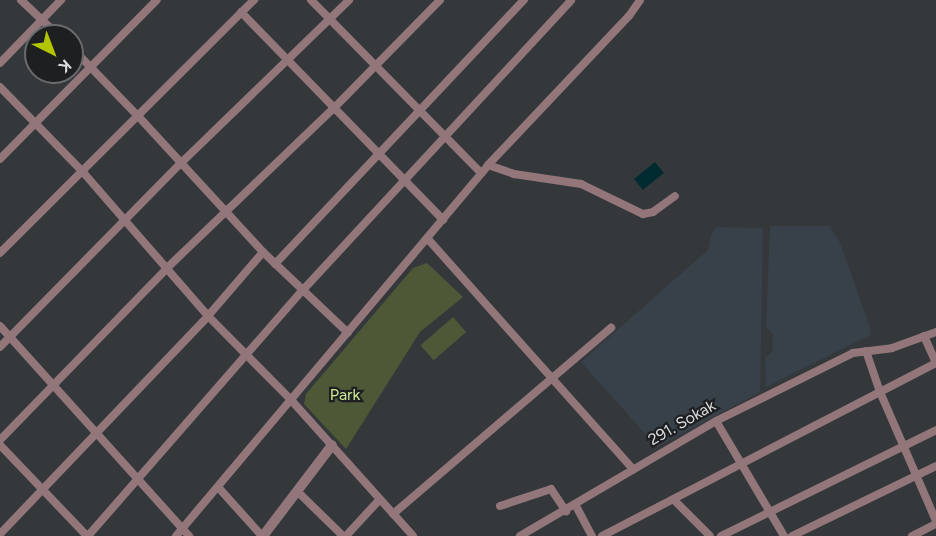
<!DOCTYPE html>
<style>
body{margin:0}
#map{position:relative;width:936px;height:536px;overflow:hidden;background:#34383b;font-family:Figtree,sans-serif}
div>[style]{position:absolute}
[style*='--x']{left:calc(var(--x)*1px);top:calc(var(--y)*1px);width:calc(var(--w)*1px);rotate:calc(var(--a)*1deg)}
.built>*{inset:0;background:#384149}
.green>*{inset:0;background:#4d5837;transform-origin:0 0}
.water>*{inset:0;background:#002b30;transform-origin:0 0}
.minor>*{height:8px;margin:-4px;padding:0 4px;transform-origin:4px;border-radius:4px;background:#92767a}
.tertiary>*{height:10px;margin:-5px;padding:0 5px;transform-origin:5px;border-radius:5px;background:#92767a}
span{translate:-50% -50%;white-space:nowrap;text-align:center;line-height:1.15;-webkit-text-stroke:4.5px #1d1f20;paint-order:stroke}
.park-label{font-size:16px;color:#cbe695}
.street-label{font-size:16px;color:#dbdde0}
.north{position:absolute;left:24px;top:24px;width:60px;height:60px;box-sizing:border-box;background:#1d1f20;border:2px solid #696b6d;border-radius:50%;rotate:138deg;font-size:16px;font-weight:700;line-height:24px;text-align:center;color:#dbdde0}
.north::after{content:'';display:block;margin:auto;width:21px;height:27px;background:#b1c500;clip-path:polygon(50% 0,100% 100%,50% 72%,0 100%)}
</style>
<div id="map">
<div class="built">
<div style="clip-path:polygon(770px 226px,830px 226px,840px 243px,871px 330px,870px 335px,766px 387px,765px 358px,772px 352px,773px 334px,766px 328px)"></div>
<div style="clip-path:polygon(717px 227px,763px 228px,760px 392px,657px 447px,581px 362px,708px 250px,712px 232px)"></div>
</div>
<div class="green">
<div style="clip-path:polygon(427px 263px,463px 297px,420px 332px,346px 449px,304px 404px,306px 394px,413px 268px)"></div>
<div style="left:453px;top:317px;width:20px;height:43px;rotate:49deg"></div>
</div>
<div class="water">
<div style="left:655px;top:162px;width:14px;height:27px;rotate:51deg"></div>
</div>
<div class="minor">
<div style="--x:21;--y:0;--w:52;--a:43.5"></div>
<div style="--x:311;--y:0;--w:243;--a:45.5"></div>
<div style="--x:241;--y:12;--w:290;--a:45.8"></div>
<div style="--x:72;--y:48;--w:95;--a:45.9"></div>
<div style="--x:138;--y:116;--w:185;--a:47.4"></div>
<div style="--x:263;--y:252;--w:117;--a:43.6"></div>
<div style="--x:0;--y:63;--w:88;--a:-45.9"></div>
<div style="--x:0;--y:87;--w:117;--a:45.7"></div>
<div style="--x:82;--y:171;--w:192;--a:49"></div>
<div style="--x:208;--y:316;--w:120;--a:45.3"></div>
<div style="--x:292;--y:401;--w:181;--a:48.1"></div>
<div style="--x:0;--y:159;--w:223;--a:-45.4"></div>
<div style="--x:488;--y:165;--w:28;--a:19"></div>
<div style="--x:514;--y:174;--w:68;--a:8.5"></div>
<div style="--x:581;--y:184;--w:69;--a:25.8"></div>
<div style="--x:643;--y:214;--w:10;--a:-11"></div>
<div style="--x:653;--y:212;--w:27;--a:-36"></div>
<div style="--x:427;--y:238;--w:310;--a:48.3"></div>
<div style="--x:0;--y:253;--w:359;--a:-44.9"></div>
<div style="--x:275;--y:264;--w:363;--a:-46.7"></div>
<div style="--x:0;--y:326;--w:283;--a:48"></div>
<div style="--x:924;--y:336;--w:30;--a:66"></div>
<div style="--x:0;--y:347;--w:258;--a:-45.5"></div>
<div style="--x:181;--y:163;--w:234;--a:-44.1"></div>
<div style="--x:866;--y:351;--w:43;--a:71.1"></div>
<div style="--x:880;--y:392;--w:141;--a:66.5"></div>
<div style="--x:716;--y:421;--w:134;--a:59.4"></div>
<div style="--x:0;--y:440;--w:240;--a:-45.8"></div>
<div style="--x:167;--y:268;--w:231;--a:-43.8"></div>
<div style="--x:334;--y:108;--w:151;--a:-45.5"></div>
<div style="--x:0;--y:445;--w:126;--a:46.3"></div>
<div style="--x:218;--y:487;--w:66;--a:48.1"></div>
<div style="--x:297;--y:491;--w:64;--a:44.4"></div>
<div style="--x:675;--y:501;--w:49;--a:45"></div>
<div style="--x:500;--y:506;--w:54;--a:-18.4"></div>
<div style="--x:551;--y:489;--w:27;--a:56"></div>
<div style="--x:576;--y:506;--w:34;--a:62"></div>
<div style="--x:393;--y:514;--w:287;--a:-40.5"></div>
<div style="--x:0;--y:534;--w:301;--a:-46.3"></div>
<div style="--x:208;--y:316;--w:84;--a:-49.3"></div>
<div style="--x:88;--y:536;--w:325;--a:-48.9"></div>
<div style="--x:302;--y:291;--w:396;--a:-47.2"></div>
<div style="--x:176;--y:536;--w:485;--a:-49.9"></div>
<div style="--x:488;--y:165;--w:205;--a:-46.6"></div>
<div style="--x:629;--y:16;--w:19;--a:-55"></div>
<div style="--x:346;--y:536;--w:50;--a:-47.4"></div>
<div style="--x:520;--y:536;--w:227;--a:-30.4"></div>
<div style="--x:716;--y:421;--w:153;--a:-26.4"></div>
<div style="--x:853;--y:353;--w:39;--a:-7"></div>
<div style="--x:892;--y:348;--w:47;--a:-20"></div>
<div style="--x:602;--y:536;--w:376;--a:-27.4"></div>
<div style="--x:721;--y:536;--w:240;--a:-26.2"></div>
<div style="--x:792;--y:536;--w:160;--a:-25.9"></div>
<div style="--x:912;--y:536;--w:27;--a:-27"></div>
</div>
<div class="tertiary">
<div style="--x:263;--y:536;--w:114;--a:-52.8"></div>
</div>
<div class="park-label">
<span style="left:345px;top:395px">Park</span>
</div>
<div class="street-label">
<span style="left:682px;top:423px;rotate:-30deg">291. Sokak</span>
</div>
<div class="north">K</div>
</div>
